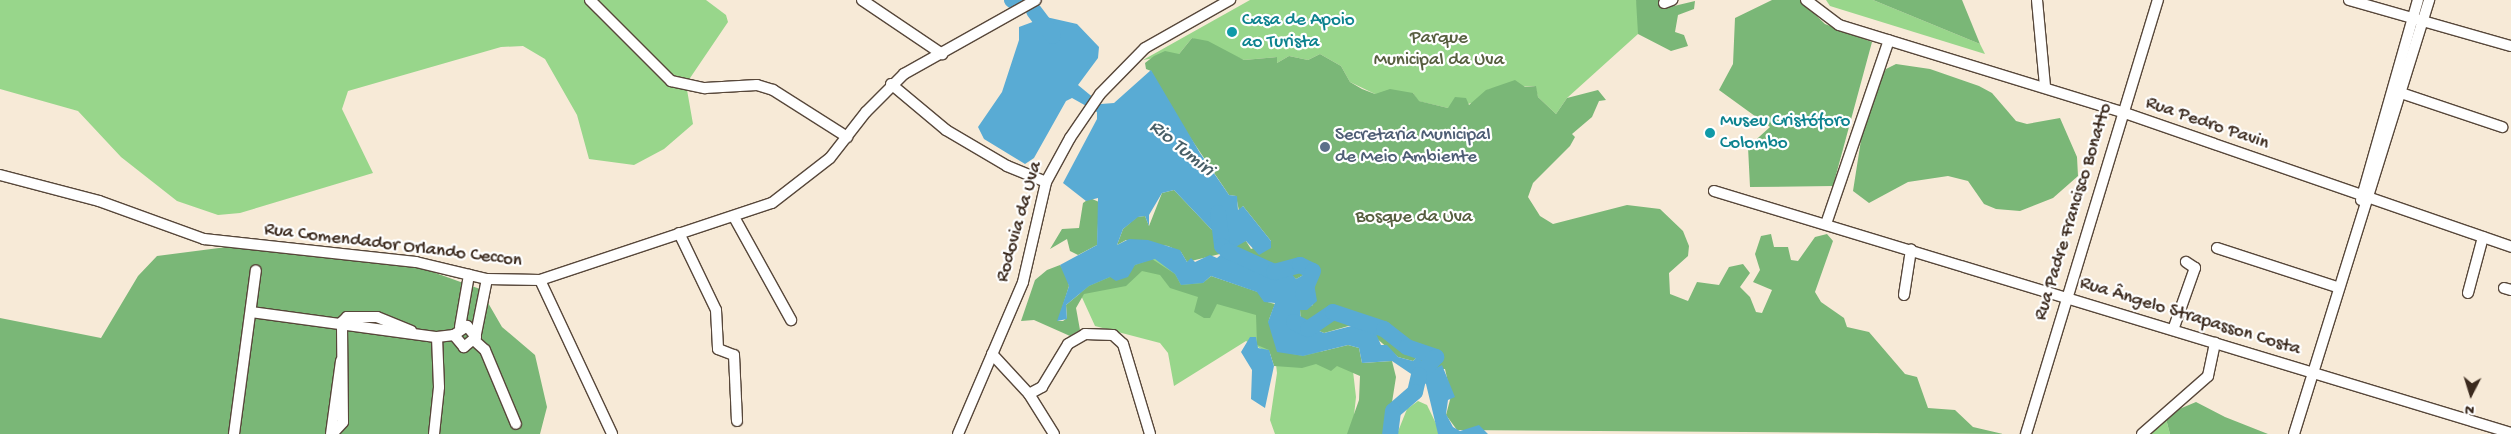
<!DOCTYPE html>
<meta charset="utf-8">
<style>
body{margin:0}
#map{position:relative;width:2511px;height:434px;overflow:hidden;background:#f7ead7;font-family:"Gochi Hand",sans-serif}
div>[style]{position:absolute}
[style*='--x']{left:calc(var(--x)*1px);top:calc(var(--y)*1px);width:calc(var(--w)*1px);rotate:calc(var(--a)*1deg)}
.green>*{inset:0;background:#98d68b}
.forest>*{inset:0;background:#7ab777}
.water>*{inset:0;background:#59abd4}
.river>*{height:16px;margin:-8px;padding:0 8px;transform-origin:8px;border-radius:8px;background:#59abd4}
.roads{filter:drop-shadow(1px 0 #57473a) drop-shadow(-1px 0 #57473a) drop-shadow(0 1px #57473a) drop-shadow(0 -1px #57473a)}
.minor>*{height:10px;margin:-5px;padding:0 5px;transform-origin:5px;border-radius:5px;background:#fff}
.dots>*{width:14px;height:14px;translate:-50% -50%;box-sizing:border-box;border:2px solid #fff;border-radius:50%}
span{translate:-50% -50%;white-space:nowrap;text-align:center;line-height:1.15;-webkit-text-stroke:4.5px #fff;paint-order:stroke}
.culture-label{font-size:19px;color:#0d838f}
.left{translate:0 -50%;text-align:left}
.park-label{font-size:19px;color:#575e3f}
.street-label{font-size:19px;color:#3b2a1e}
.service-label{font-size:19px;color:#4e5e75}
.water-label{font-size:20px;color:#475e67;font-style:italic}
.north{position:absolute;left:2446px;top:369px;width:50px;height:50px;-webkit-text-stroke:4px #fff;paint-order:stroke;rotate:185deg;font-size:14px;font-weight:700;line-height:20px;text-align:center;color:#3b2a1e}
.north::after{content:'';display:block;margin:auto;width:18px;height:22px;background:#3b2a1e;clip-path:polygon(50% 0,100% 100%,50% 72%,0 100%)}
</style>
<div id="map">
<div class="green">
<div style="clip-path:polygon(0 0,706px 0,726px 15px,728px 22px,686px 84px,693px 124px,664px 149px,634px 165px,589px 159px,577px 115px,545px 59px,523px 46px,501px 47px,348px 91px,342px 109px,373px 173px,240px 213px,218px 215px,177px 201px,121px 157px,78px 111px,0 89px)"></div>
<div style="clip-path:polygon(1250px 0,1636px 0,1640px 13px,1638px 34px,1567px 98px,1556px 114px,1538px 97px,1535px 86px,1489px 89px,1477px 102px,1448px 108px,1418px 101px,1413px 93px,1375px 94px,1350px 82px,1341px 66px,1320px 54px,1308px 60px,1289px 56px,1277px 63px,1277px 57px,1244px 60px,1192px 38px,1179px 54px,1143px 60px)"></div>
<div style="clip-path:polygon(1826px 0,1873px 0,1980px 44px,1985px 54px,1830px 6px)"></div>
<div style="clip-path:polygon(1138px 239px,1353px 371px,1356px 397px,1352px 434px,1275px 434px,1270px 420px,1277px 373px,1275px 356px,1246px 341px,1174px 386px,1168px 353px,1160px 343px,1095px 326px,1079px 291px)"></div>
<div style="clip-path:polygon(1418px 401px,1427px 405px,1441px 434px,1397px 434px,1407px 409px)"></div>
<div style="clip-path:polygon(2165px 415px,2170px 434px,2138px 434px)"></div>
</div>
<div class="forest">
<div style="clip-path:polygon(1636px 0,1676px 0,1674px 6px,1695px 1px,1694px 9px,1678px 15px,1675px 32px,1684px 35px,1688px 46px,1671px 51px,1638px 34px)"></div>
<div style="clip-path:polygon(1772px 0,1800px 0,1825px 24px,1872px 42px,1833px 186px,1750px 187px,1748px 147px,1770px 127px,1719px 90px,1733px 64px,1735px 18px)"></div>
<div style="clip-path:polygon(1873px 0,1962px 0,1980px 44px)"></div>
<div style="clip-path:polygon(1192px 38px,1208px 41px,1244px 60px,1277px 57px,1277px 63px,1289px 56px,1308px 60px,1320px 54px,1341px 66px,1350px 82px,1362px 89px,1375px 94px,1390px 89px,1413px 93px,1419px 101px,1448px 108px,1455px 97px,1466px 98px,1469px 105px,1486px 90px,1515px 80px,1525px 87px,1536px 86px,1538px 97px,1556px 114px,1567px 98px,1598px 90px,1606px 100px,1599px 101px,1592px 117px,1572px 134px,1575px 137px,1570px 146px,1533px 183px,1528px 197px,1540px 216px,1553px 224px,1627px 205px,1660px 209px,1683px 231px,1689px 246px,1688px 256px,1669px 273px,1670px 294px,1688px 301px,1697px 282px,1719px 285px,1729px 267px,1743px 264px,1750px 273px,1740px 287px,1750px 297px,1756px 312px,1762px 313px,1772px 290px,1753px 282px,1760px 270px,1755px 254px,1761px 236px,1771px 234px,1774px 247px,1788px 247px,1791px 260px,1798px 261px,1815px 237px,1827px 234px,1833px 241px,1815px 292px,1821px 302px,1844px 318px,1847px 327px,1869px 332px,1905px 374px,1917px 377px,1928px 408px,1955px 410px,1973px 427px,2003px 434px,1457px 430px,1446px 415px,1451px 396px,1445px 369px,1426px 369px,1418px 356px,1413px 361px,1398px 357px,1359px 323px,1324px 333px,1301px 323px,1300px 310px,1313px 305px,1307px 273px,1296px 279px,1282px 268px,1266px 275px,1224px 253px,1187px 262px,1181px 252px,1168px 246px,1126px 240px,1117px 245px,1123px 229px,1137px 217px,1145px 216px,1149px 226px,1162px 193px,1174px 190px,1211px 229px,1226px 237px,1226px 244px,1246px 241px,1251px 249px,1271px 241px,1243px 206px,1239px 211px,1236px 196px,1229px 195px,1169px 106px,1151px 71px,1146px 69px,1145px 63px,1154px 56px,1165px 51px,1179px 54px)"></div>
<div style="clip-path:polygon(1896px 64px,1930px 69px,1979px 86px,1992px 93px,2016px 121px,2027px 124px,2060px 118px,2077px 157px,2078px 176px,2053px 198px,2020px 211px,1996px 209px,1984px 204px,1968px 181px,1948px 176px,1908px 182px,1869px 203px,1853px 191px,1861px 140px,1876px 88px,1886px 69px)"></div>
<div style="clip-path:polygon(1090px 198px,1099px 202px,1097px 245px,1078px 255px,1070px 251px,1067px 239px,1050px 249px,1062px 229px,1079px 228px,1083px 203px)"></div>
<div style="clip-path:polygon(250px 244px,383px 254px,480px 289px,502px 327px,535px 355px,547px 407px,540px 434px,0 434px,0 318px,101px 338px,138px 276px,157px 256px)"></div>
<div style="clip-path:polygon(1152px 259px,1175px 274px,1181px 285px,1203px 283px,1211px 276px,1258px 292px,1264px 301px,1275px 304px,1268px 322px,1293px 354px,1303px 356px,1348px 345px,1359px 348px,1362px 363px,1392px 361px,1396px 377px,1387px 434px,1347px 434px,1359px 400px,1360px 376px,1337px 366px,1331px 371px,1316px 364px,1302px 368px,1274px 366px,1269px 350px,1257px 345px,1256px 315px,1217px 304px,1210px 318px,1204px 318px,1194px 312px,1198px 297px,1170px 288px,1160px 275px,1142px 271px,1126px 286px,1084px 294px,1076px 308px,1080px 330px,1070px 336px,1034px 320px,1021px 321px,1035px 280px,1047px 270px,1060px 265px,1067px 275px,1069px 286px,1058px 321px,1063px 321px,1067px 318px,1066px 305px,1089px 286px,1110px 277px,1125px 277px,1135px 265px)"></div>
<div style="clip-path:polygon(2196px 402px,2225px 417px,2268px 434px,2170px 434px,2165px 415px)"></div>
</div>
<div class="water">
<div style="clip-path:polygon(1046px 17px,1077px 24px,1099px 47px,1098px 58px,1078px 85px,1101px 104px,1114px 103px,1151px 70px,1200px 153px,1229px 195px,1237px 196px,1238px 210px,1243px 206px,1271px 241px,1271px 248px,1259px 255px,1246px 241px,1232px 249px,1226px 247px,1226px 237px,1211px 229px,1174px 190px,1162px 193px,1149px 215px,1149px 226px,1145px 216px,1138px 217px,1123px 229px,1117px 245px,1129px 239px,1148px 240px,1180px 250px,1187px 262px,1191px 258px,1195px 262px,1210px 255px,1217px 258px,1225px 251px,1266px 275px,1286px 267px,1296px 279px,1307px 273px,1313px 277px,1317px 301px,1307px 310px,1300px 310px,1301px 323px,1324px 333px,1363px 323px,1369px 329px,1373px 327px,1381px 345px,1387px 345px,1398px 357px,1413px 361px,1418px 356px,1430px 371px,1442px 365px,1455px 397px,1448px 400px,1446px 414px,1453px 427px,1460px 431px,1479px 425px,1488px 434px,1438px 434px,1426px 384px,1392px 361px,1362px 363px,1359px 348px,1348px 345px,1303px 356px,1277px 352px,1268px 322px,1275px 303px,1264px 302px,1257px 292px,1211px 276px,1203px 283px,1181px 285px,1175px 274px,1155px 259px,1135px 265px,1128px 277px,1116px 281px,1110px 277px,1089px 286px,1066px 305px,1067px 319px,1057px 321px,1069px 286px,1060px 265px,1097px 245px,1098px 198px,1086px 201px,1063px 183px,1097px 119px,1097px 112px,1072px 98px,1066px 101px,1034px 158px,1025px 164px,984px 139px,978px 127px,1002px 92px,1019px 40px,1019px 27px)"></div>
<div style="clip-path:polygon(1250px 337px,1256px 337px,1258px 348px,1269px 350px,1274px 366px,1265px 408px,1251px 399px,1252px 370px,1241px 352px)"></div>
</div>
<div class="river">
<div style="--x:1012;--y:0;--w:4;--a:27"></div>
<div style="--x:1034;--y:11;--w:31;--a:53"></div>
<div style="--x:1218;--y:213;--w:33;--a:83"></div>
<div style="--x:1222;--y:246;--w:8;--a:40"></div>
<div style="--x:1228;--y:251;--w:51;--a:24.5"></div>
<div style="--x:1274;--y:272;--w:27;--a:-15"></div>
<div style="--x:1300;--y:265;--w:14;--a:25"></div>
<div style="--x:1313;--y:271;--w:25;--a:113"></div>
<div style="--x:1294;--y:322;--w:16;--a:27"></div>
<div style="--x:1308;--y:329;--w:30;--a:-34"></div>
<div style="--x:1333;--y:312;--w:54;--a:18.4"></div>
<div style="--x:1384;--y:329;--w:29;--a:38"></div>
<div style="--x:1407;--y:347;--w:31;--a:19"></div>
<div style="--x:1436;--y:357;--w:25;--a:133"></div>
<div style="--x:1419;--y:375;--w:17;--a:103"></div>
<div style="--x:1415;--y:392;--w:29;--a:139"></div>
<div style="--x:1393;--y:411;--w:23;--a:97"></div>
</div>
<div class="roads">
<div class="minor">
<div style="--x:590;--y:0;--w:115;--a:45"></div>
<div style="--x:671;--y:81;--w:35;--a:12"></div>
<div style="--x:705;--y:88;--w:52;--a:-3.3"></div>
<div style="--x:757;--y:85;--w:17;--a:17"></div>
<div style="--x:773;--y:90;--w:88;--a:32.4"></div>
<div style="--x:862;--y:0;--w:97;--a:34"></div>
<div style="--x:1806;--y:0;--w:41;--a:37.1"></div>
<div style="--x:1839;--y:25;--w:296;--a:17.1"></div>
<div style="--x:2122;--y:112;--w:412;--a:19.1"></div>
<div style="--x:2037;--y:0;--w:87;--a:84.7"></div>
<div style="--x:2349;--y:0;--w:168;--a:15.9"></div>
<div style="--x:1664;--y:3;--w:9;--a:-21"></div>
<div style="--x:891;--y:84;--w:72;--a:39.9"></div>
<div style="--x:946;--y:130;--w:71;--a:30.5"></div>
<div style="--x:1007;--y:166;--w:42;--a:22.3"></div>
<div style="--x:2401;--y:93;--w:107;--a:18.6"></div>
<div style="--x:0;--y:175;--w:102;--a:14.7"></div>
<div style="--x:99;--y:201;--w:112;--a:19.9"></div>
<div style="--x:204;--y:239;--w:213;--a:6.2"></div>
<div style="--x:416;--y:262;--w:73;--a:13.5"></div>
<div style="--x:487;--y:279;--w:53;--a:1.1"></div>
<div style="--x:540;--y:280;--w:244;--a:-18.4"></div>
<div style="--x:772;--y:203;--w:73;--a:-37.8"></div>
<div style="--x:830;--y:158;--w:58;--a:-52"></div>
<div style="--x:866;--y:112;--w:54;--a:-45"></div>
<div style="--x:904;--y:74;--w:151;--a:-29.3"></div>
<div style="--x:1714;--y:191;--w:833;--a:16.89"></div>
<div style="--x:2361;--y:200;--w:208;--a:-74.1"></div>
<div style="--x:734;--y:217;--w:118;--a:61"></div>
<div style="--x:1826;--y:224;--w:194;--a:-71.1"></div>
<div style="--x:679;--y:233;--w:85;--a:64.3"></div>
<div style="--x:716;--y:310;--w:39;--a:87"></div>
<div style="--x:718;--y:349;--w:17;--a:21"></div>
<div style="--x:734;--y:355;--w:66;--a:87.4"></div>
<div style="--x:2217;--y:248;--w:126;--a:18"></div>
<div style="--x:540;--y:280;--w:170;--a:64.9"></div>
<div style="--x:2504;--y:288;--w:7;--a:16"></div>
<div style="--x:2468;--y:293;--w:58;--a:-75"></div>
<div style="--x:1904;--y:295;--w:46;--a:-81.2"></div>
<div style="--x:251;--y:312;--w:188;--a:7.7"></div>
<div style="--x:437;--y:337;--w:17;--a:-7"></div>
<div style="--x:454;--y:335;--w:16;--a:-35"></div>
<div style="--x:467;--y:326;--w:14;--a:51"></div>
<div style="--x:476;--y:337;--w:16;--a:140"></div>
<div style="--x:464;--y:347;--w:16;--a:-130"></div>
<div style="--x:460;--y:327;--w:53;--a:-80.2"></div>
<div style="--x:2173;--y:330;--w:66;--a:-70.5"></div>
<div style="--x:2195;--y:268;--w:11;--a:-146"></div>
<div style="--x:476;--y:334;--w:56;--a:-78.7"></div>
<div style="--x:475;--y:341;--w:13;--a:42"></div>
<div style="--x:485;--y:350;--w:80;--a:67.3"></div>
<div style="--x:992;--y:354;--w:54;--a:47.2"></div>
<div style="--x:1029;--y:394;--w:15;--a:-28"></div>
<div style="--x:1042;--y:387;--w:50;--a:-58.8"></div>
<div style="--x:1068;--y:344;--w:20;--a:-30"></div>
<div style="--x:1085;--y:334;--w:28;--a:2"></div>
<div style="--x:1113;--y:335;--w:13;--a:42"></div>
<div style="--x:1123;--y:344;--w:94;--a:73.3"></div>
<div style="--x:1029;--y:394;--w:47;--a:58"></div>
<div style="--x:234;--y:434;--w:165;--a:-82.4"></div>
<div style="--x:331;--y:434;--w:74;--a:-82.2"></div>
<div style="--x:332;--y:434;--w:16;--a:-47"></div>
<div style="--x:343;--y:422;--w:100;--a:-90.6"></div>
<div style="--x:342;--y:322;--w:7;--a:-45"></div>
<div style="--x:347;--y:317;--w:30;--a:0"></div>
<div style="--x:377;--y:317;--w:37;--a:22"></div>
<div style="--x:434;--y:434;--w:47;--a:-83.9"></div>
<div style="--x:439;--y:387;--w:50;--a:-92.3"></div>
<div style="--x:958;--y:434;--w:165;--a:-66.8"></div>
<div style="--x:1023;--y:282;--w:103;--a:-77"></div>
<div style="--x:1046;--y:182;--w:50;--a:-61.4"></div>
<div style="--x:1070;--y:138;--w:53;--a:-55.7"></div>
<div style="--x:1100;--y:94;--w:64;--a:-45.6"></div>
<div style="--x:1145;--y:48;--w:98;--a:-29.5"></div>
<div style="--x:2026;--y:434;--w:454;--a:-73.1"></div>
<div style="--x:2142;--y:434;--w:88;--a:-41.3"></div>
<div style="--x:2208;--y:376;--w:34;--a:-78"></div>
<div style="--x:2294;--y:434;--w:455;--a:-72.7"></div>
</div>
</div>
<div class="dots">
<div style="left:1232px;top:32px;background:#0f9aa8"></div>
<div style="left:1710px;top:133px;background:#0f9aa8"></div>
<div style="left:1325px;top:147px;background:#5c6f8a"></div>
</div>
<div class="culture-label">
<span class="left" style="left:1242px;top:32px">Casa de Apoio<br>ao Turista</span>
<span class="left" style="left:1720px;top:133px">Museu Cristóforo<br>Colombo</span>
</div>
<div class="park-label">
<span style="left:1439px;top:50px">Parque<br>Municipal da Uva</span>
<span style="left:1414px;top:218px">Bosque da Uva</span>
</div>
<div class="street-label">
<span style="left:2207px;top:124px;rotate:19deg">Rua Pedro Pavin</span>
<span style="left:2074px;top:212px;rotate:-73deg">Rua Padre Francisco Bonatto</span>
<span style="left:1020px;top:222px;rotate:-74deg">Rodovia da Uva</span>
<span style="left:393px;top:246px;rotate:7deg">Rua Comendador Orlando Ceccon</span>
<span style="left:2190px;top:317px;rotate:17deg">Rua Ângelo Strapasson Costa</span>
</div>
<div class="service-label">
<span class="left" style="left:1335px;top:147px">Secretaria Municipal<br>de Meio Ambiente</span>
</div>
<div class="water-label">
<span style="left:1181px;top:149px;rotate:39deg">Rio Tumiri</span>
</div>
<div class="north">N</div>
</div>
